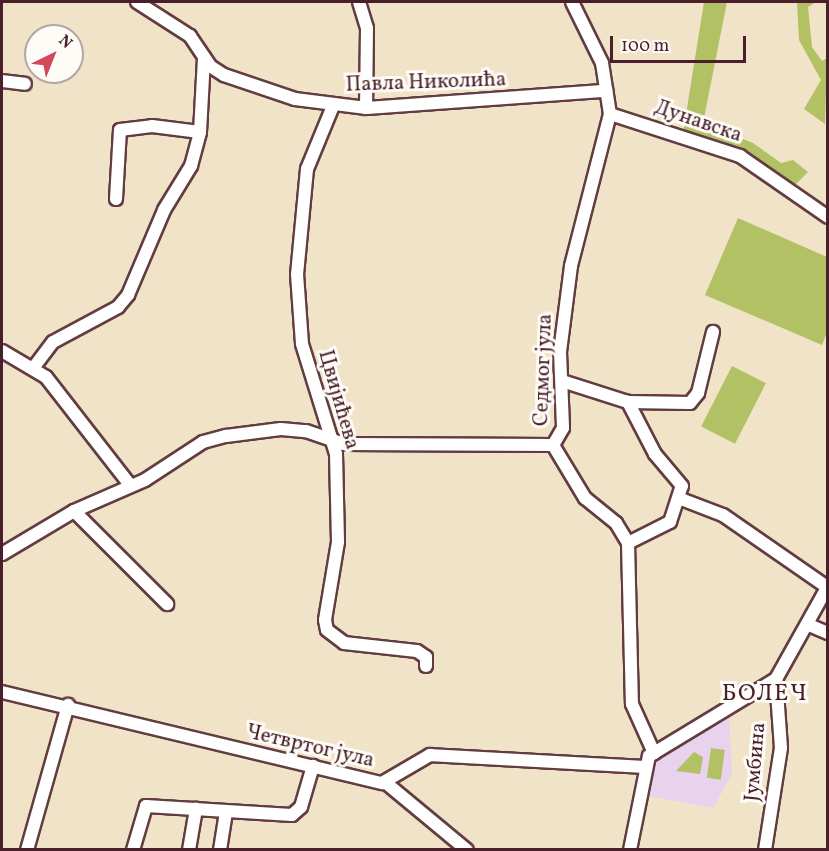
<!DOCTYPE html>
<meta charset="utf-8">
<style>
body{margin:0}
#map{position:relative;width:829px;height:851px;overflow:hidden;background:#f1e3c7;font-family:Vollkorn,serif}
div>[style]{position:absolute}
[style*='--x']{left:calc(var(--x)*1px);top:calc(var(--y)*1px);width:calc(var(--w)*1px);rotate:calc(var(--a)*1deg)}
.built>*{inset:0;background:#e9d2ed}
.green>*{inset:0;background:#b2c164;transform-origin:0 0}
.roads{filter:drop-shadow(2px 0 #633c42) drop-shadow(-2px 0 #633c42) drop-shadow(0 2px #633c42) drop-shadow(0 -2px #633c42)}
.minor>*{height:12px;margin:-6px;padding:0 6px;transform-origin:6px;border-radius:6px;background:#fff}
span{translate:-50% -50%;white-space:nowrap;text-align:center;line-height:1.15;-webkit-text-stroke:6px #fdfcf7;paint-order:stroke}
.street-label{font-size:21px;color:#4a1f2b}
.quarter-label{font-size:24px;color:#4a1f2b;letter-spacing:1.5px}
.frame{position:absolute;inset:0;border:3px solid #4a1f2b;pointer-events:none}
.north{position:absolute;left:24px;top:24px;width:60px;height:60px;box-sizing:border-box;background:#fdfcf7;border:2px solid #b5a4a5;border-radius:50%;rotate:43deg;font-size:16px;font-weight:700;line-height:24px;text-align:center;color:#4a1f2b}
.north::after{content:'';display:block;margin:auto;width:21px;height:27px;background:#d1495b;clip-path:polygon(50% 0,100% 100%,50% 72%,0 100%)}
.scale{position:absolute;left:610px;top:36px;width:136px;height:27px;box-sizing:border-box;border:3px solid #4a1f2b;border-top:0;padding-left:8px;font-size:18px;line-height:21px;white-space:nowrap;color:#4a1f2b;-webkit-text-stroke:4px #fdfcf7;paint-order:stroke}
</style>
<div id="map">
<div class="built">
<div style="clip-path:polygon(729px 713px,732px 774px,713px 808px,643px 795px,653px 759px)"></div>
</div>
<div class="green">
<div style="clip-path:polygon(704px 2px,727px 2px,703px 123px,753px 143px,781px 163px,793px 160px,808px 172px,794px 186px,742px 152px,683px 133px)"></div>
<div style="clip-path:polygon(797px 2px,816px 2px,808px 7px,812px 47px,822px 61px,827px 58px,825px 124px,804px 109px,821px 80px,799px 40px)"></div>
<div style="clip-path:polygon(738px 218px,827px 257px,827px 332px,822px 345px,705px 295px)"></div>
<div style="left:732px;top:366px;width:38px;height:68px;rotate:27deg"></div>
<div style="left:711px;top:748px;width:14px;height:30px;rotate:8deg"></div>
<div style="clip-path:polygon(694px 752px,703px 757px,700px 774px,676px 771px)"></div>
</div>
<div class="roads">
<div class="minor">
<div style="--x:137;--y:2;--w:63;--a:32.7"></div>
<div style="--x:190;--y:36;--w:36;--a:56"></div>
<div style="--x:210;--y:66;--w:17;--a:33"></div>
<div style="--x:224;--y:75;--w:75;--a:18.7"></div>
<div style="--x:295;--y:99;--w:72;--a:7.2"></div>
<div style="--x:366;--y:108;--w:241;--a:-4.1"></div>
<div style="--x:359;--y:2;--w:27;--a:73"></div>
<div style="--x:367;--y:28;--w:80;--a:90.7"></div>
<div style="--x:572;--y:2;--w:68;--a:63.8"></div>
<div style="--x:602;--y:63;--w:52;--a:81.1"></div>
<div style="--x:610;--y:114;--w:157;--a:104.4"></div>
<div style="--x:571;--y:266;--w:87;--a:97.3"></div>
<div style="--x:560;--y:352;--w:76;--a:87.7"></div>
<div style="--x:563;--y:428;--w:20;--a:120"></div>
<div style="--x:553;--y:445;--w:62;--a:58.9"></div>
<div style="--x:585;--y:498;--w:40;--a:39"></div>
<div style="--x:616;--y:523;--w:23;--a:59"></div>
<div style="--x:628;--y:543;--w:161;--a:88.6"></div>
<div style="--x:632;--y:704;--w:54;--a:65.8"></div>
<div style="--x:2;--y:81;--w:23;--a:7"></div>
<div style="--x:333;--y:106;--w:68;--a:112.4"></div>
<div style="--x:307;--y:169;--w:105;--a:95.4"></div>
<div style="--x:297;--y:274;--w:70;--a:85.9"></div>
<div style="--x:302;--y:344;--w:115;--a:72.8"></div>
<div style="--x:336;--y:454;--w:88;--a:88.7"></div>
<div style="--x:338;--y:542;--w:79;--a:99.5"></div>
<div style="--x:325;--y:620;--w:10;--a:79"></div>
<div style="--x:327;--y:630;--w:21;--a:37"></div>
<div style="--x:344;--y:643;--w:73;--a:6.3"></div>
<div style="--x:417;--y:651;--w:11;--a:34"></div>
<div style="--x:426;--y:657;--w:9;--a:90"></div>
<div style="--x:610;--y:114;--w:137;--a:17.9"></div>
<div style="--x:740;--y:156;--w:107;--a:34.7"></div>
<div style="--x:116;--y:199;--w:69;--a:-86.7"></div>
<div style="--x:120;--y:130;--w:32;--a:-7"></div>
<div style="--x:152;--y:126;--w:48;--a:7.1"></div>
<div style="--x:2;--y:351;--w:51;--a:30.6"></div>
<div style="--x:46;--y:377;--w:137;--a:52.1"></div>
<div style="--x:34;--y:367;--w:31;--a:-53"></div>
<div style="--x:53;--y:342;--w:74;--a:-28.3"></div>
<div style="--x:118;--y:307;--w:16;--a:-50"></div>
<div style="--x:128;--y:295;--w:92;--a:-67"></div>
<div style="--x:164;--y:210;--w:52;--a:-58.5"></div>
<div style="--x:191;--y:166;--w:35;--a:-75"></div>
<div style="--x:200;--y:132;--w:75;--a:-86.9"></div>
<div style="--x:562;--y:381;--w:69;--a:17.7"></div>
<div style="--x:628;--y:402;--w:62;--a:0.9"></div>
<div style="--x:690;--y:403;--w:13;--a:-51"></div>
<div style="--x:698;--y:393;--w:63;--a:-76.2"></div>
<div style="--x:681;--y:499;--w:45;--a:20.9"></div>
<div style="--x:723;--y:515;--w:126;--a:34.7"></div>
<div style="--x:74;--y:511;--w:132;--a:45"></div>
<div style="--x:628;--y:543;--w:47;--a:-26.6"></div>
<div style="--x:670;--y:522;--w:38;--a:-72"></div>
<div style="--x:682;--y:486;--w:42;--a:-130.2"></div>
<div style="--x:655;--y:454;--w:59;--a:-117.4"></div>
<div style="--x:2;--y:554;--w:84;--a:-30.8"></div>
<div style="--x:74;--y:511;--w:77;--a:-23.6"></div>
<div style="--x:145;--y:480;--w:69;--a:-33.2"></div>
<div style="--x:203;--y:442;--w:24;--a:-15"></div>
<div style="--x:226;--y:436;--w:55;--a:-7.3"></div>
<div style="--x:281;--y:429;--w:25;--a:5"></div>
<div style="--x:306;--y:431;--w:40;--a:18.9"></div>
<div style="--x:344;--y:444;--w:209;--a:0.3"></div>
<div style="--x:809;--y:625;--w:21;--a:23"></div>
<div style="--x:2;--y:692;--w:391;--a:13.5"></div>
<div style="--x:382;--y:783;--w:56;--a:-30.3"></div>
<div style="--x:430;--y:755;--w:214;--a:3.2"></div>
<div style="--x:386;--y:783;--w:105;--a:39.6"></div>
<div style="--x:27;--y:850;--w:151;--a:-74.2"></div>
<div style="--x:133;--y:850;--w:46;--a:-73.5"></div>
<div style="--x:146;--y:806;--w:146;--a:3.5"></div>
<div style="--x:292;--y:815;--w:12;--a:-42"></div>
<div style="--x:301;--y:807;--w:43;--a:-73.7"></div>
<div style="--x:189;--y:850;--w:42;--a:-80.3"></div>
<div style="--x:220;--y:850;--w:39;--a:-81"></div>
<div style="--x:630;--y:850;--w:96;--a:-78.6"></div>
<div style="--x:649;--y:756;--w:149;--a:-31.2"></div>
<div style="--x:776;--y:679;--w:107;--a:-60.8"></div>
<div style="--x:765;--y:850;--w:103;--a:-81.1"></div>
<div style="--x:781;--y:748;--w:69;--a:-94.1"></div>
</div>
</div>
<div class="street-label">
<span style="left:426px;top:83px;rotate:-2deg">Павла Николића</span>
<span style="left:698px;top:122px;rotate:19deg">Дунавска</span>
<span style="left:544px;top:370px;rotate:-88deg">Седмог јула</span>
<span style="left:338px;top:400px;rotate:74deg">Цвијићева</span>
<span style="left:310px;top:747px;rotate:13deg">Четвртог јула</span>
<span style="left:756px;top:762px;rotate:-85deg">Јумбина</span>
</div>
<div class="quarter-label">
<span style="left:765px;top:695px">БОЛЕЧ</span>
</div>
<div class="frame"></div>
<div class="north">N</div>
<div class="scale">100 m</div>
</div>
